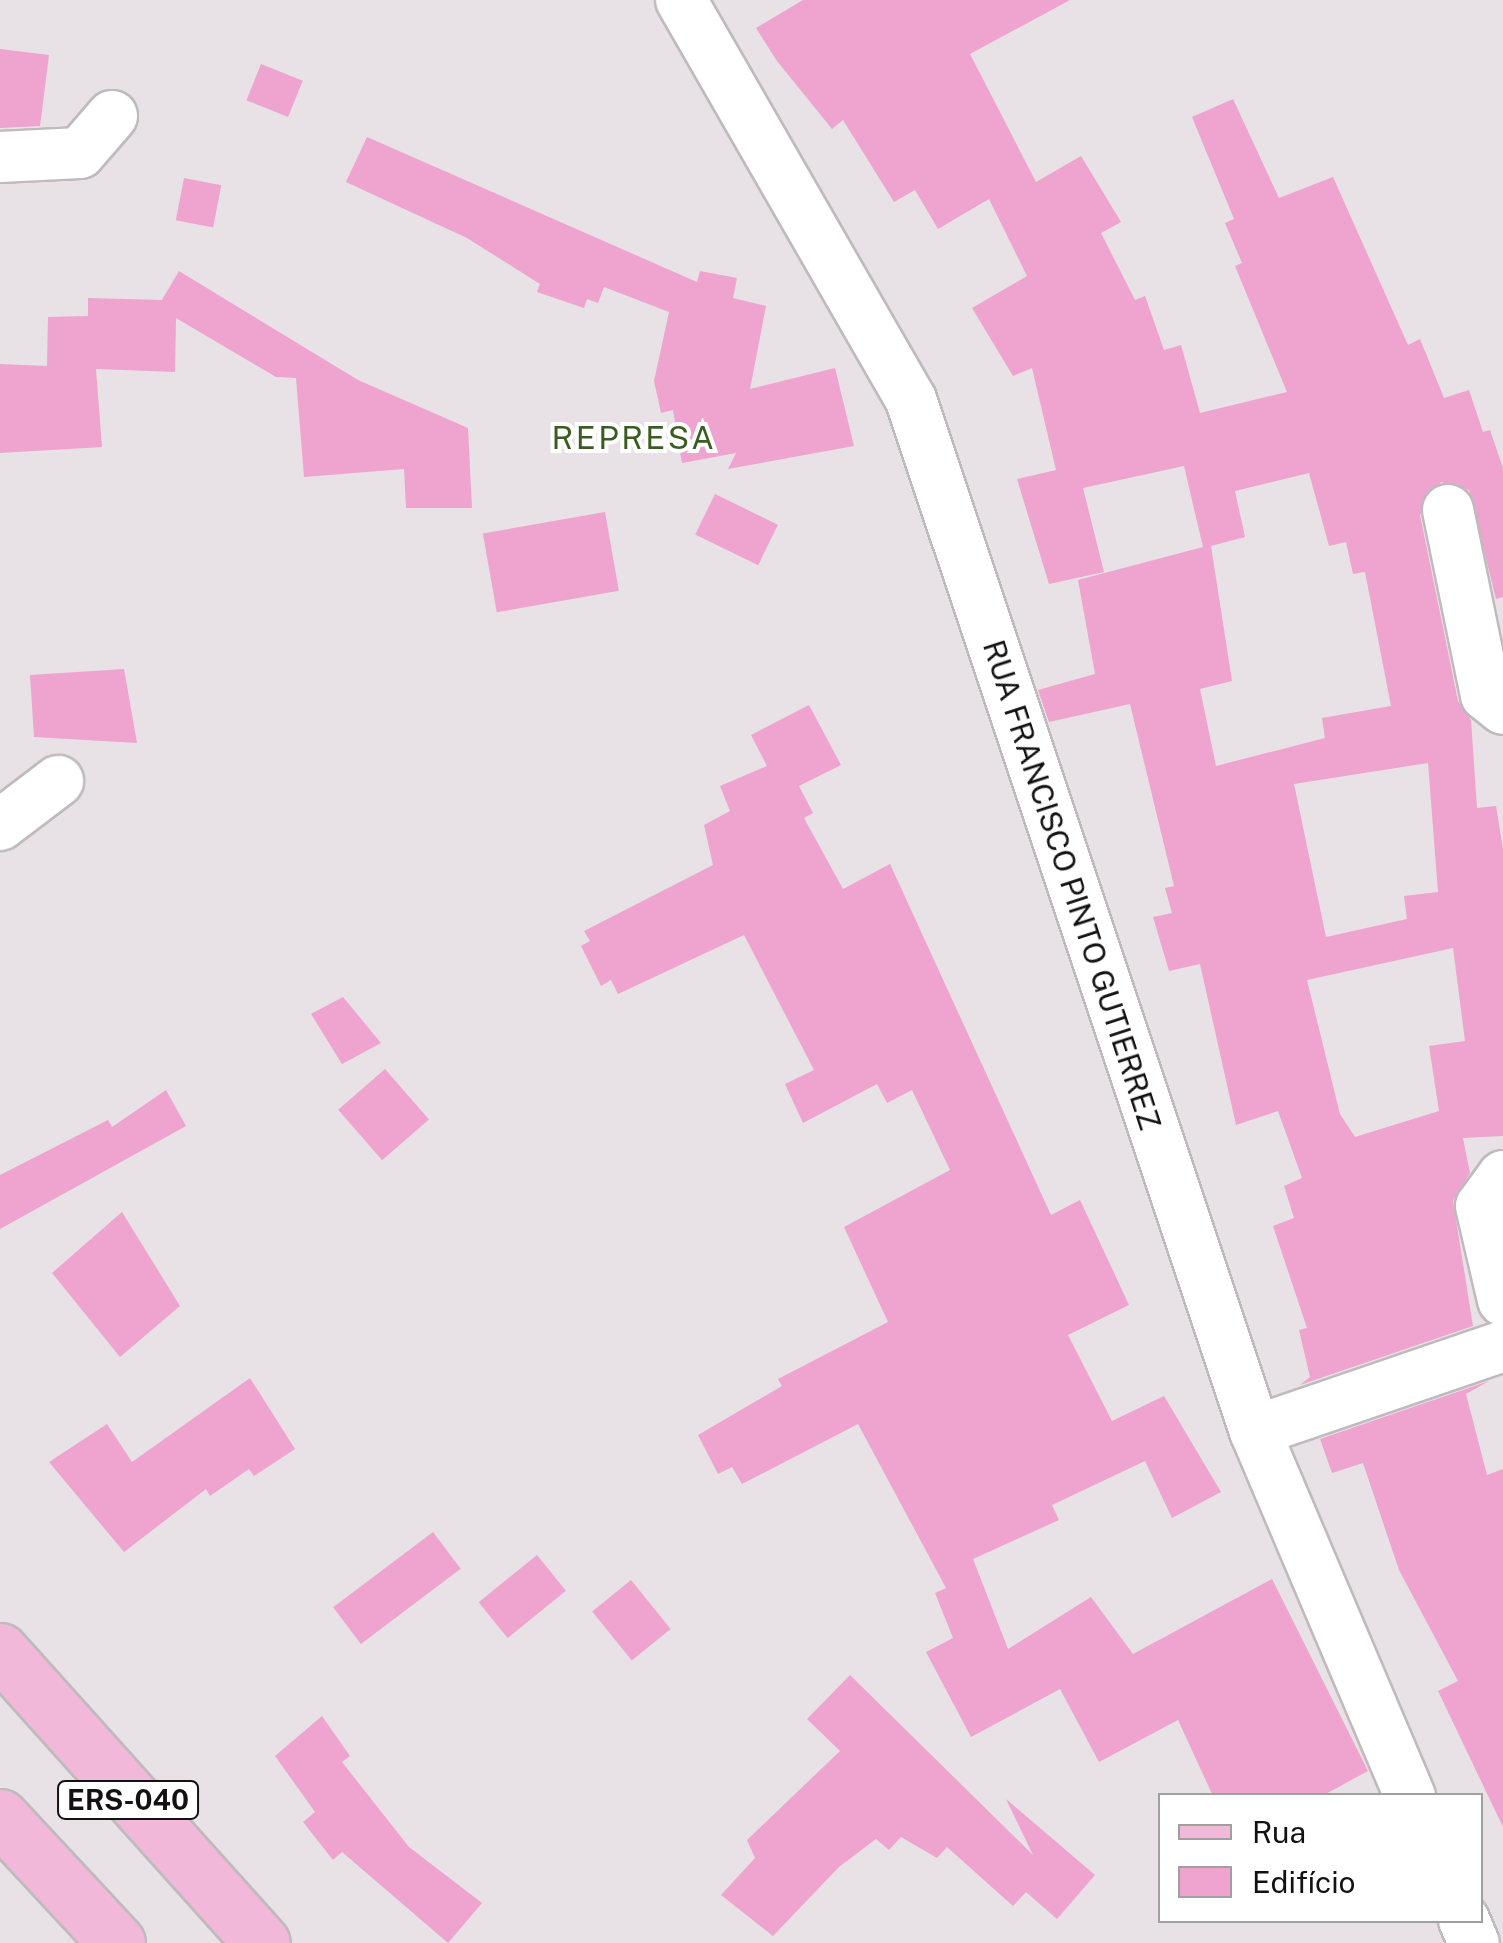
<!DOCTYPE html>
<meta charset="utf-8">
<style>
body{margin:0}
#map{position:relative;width:1503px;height:1943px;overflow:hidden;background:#e8e1e5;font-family:"Public Sans",sans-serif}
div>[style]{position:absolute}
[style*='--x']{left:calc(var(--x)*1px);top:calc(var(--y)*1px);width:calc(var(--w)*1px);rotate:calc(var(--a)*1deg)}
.building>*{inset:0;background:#eea4ce;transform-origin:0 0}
.roads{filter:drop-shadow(2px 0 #c0babd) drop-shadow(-2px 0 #c0babd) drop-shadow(0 2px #c0babd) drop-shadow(0 -2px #c0babd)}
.minor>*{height:50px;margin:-25px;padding:0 25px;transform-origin:25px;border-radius:25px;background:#fff}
.major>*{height:55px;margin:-27.5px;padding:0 27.5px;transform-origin:27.5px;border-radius:27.5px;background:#f1b8da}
span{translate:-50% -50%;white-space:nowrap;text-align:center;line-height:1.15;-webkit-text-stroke:8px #fff;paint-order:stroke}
.shield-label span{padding:2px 8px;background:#fff;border:2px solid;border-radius:8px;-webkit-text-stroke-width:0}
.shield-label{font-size:28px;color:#131112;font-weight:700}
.street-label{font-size:30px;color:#131112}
.neighbourhood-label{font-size:32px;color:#385d1f;letter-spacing:2.5px}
.legend{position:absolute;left:1158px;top:1793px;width:325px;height:130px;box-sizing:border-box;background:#fff;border:2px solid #a1a0a0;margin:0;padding:12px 18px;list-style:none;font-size:30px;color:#131112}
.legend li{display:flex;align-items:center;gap:20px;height:50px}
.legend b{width:50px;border:2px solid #a1a0a0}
</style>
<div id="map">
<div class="building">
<div style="clip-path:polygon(evenodd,803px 0,1070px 0,970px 54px,1036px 182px,1081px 156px,1121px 222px,1101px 233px,1135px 300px,1145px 296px,1164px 350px,1181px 345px,1200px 413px,1287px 392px,1235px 266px,1242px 263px,1225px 223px,1234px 219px,1192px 117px,1233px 99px,1279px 198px,1333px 177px,1408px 345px,1420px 339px,1444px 398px,1469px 390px,1483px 432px,1490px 430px,1503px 468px,1503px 597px,1496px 599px,1469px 490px,1441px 482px,1420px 515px,1458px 701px,1471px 720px,1477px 808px,1496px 806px,1503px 849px,1503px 1136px,1463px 1138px,1470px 1173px,1453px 1201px,1473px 1326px,1300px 1385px,1310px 1377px,1299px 1330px,1307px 1328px,1273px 1226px,1294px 1218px,1284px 1186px,1302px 1178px,1278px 1111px,1236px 1125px,1200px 964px,1169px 971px,1153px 917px,1172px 913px,1165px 888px,1174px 886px,1130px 704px,1049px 722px,1038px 690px,1095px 674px,1078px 580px,1203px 547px,1184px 466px,1083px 488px,1104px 572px,1049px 584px,1017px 479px,1056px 470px,1032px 368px,1013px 376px,972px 308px,1027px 276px,989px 199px,938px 229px,915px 190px,894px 202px,843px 120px,832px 129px,777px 61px,756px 28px,803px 0,1309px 473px,1329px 546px,1346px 542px,1353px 574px,1365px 572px,1391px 706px,1322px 718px,1325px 738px,1216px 766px,1200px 689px,1232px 681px,1211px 546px,1245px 537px,1235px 491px,1309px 473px,803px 0,1428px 763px,1438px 892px,1404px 896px,1407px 919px,1326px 937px,1294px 784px,1428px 763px,803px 0,1453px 948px,1465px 1041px,1429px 1046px,1439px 1111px,1355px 1137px,1340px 1114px,1307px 980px,1453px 948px)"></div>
<div style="clip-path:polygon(0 49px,49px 55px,40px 126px,0 128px)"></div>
<div style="left:261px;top:64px;width:45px;height:39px;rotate:22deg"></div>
<div style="clip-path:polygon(367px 137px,697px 282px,700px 271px,737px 278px,733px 298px,766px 306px,750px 389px,835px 368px,854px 446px,728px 469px,736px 453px,682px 463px,673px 410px,661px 413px,654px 381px,669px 312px,604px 287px,598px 303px,587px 299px,584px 308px,537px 292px,540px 284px,467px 238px,346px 182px)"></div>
<div style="left:184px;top:178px;width:38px;height:43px;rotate:11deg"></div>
<div style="clip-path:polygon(179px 271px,358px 380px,468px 428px,472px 508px,406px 508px,404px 469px,304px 477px,296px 378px,276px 377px,176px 318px,175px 372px,96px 369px,102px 447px,0 453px,0 364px,47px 366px,48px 317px,88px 316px,88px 298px,162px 300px)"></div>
<div style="left:715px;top:494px;width:70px;height:45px;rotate:26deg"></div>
<div style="left:605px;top:512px;width:80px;height:124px;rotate:80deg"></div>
<div style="clip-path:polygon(124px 669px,137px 743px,34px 737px,30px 675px)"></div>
<div style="clip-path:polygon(809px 705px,841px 765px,799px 786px,813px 813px,804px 818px,843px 889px,890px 864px,1051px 1215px,1080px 1200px,1129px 1305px,1068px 1335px,1112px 1421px,1164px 1396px,1221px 1492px,1172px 1518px,1145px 1461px,1052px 1505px,1059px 1520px,973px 1559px,1008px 1649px,1091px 1597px,1133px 1654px,1272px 1579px,1368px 1771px,1322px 1796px,1213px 1796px,1178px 1720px,1099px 1762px,1060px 1689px,971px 1737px,926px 1652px,953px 1638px,935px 1593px,946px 1588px,858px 1424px,742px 1484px,732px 1467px,718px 1474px,698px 1435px,782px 1386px,778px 1379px,888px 1322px,844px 1227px,950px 1170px,912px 1090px,887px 1103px,877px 1084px,803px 1123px,785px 1084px,814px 1070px,744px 935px,618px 994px,611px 980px,601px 986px,581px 946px,590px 941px,584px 931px,713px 865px,704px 825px,730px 811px,720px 786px,767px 766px,751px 735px)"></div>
<div style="clip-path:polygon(343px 997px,381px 1043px,342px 1064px,311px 1014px)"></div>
<div style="left:385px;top:1069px;width:67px;height:62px;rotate:49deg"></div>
<div style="clip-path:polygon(166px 1090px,186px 1126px,0 1229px,0 1175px,108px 1120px,112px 1127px)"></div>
<div style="clip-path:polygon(122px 1212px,180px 1306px,120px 1357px,52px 1273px)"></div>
<div style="clip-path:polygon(250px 1378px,295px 1449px,254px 1476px,249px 1469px,210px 1496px,206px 1489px,124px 1552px,49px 1462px,107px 1424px,132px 1462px)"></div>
<div style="clip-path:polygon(1489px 1381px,1466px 1394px,1487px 1475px,1503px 1469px,1503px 1827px,1438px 1691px,1458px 1681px,1399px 1570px,1363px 1463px,1332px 1473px,1320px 1439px)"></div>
<div style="left:433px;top:1532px;width:46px;height:125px;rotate:53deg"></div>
<div style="left:537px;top:1555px;width:46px;height:75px;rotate:51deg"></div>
<div style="left:631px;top:1580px;width:63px;height:50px;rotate:51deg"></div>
<div style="clip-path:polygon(850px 1675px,1033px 1855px,1006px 1799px,1095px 1875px,1057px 1919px,1026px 1892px,1013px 1906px,947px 1847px,937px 1858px,901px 1837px,889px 1850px,876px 1839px,839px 1867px,773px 1936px,721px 1895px,755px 1858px,747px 1840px,840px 1751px,807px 1719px)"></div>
<div style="clip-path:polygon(322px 1716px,350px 1756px,342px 1762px,409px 1847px,482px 1903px,448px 1943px,342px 1852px,333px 1860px,303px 1822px,315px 1812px,275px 1756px)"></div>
</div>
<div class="roads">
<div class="minor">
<div style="--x:681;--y:0;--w:461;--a:60.1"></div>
<div style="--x:911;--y:400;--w:1087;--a:71.55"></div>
<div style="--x:1255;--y:1431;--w:397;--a:67"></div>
<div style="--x:0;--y:157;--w:80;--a:-2.9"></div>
<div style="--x:80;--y:153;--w:49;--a:-49.1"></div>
<div style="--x:1448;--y:510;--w:189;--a:78.4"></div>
<div style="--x:1486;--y:695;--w:22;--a:39"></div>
<div style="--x:0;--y:825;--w:73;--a:-37.2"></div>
<div style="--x:1503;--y:1176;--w:37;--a:126"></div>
<div style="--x:1481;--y:1206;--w:97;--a:76.8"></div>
<div style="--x:1255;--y:1431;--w:262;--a:-18.9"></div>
<div style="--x:1464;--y:1920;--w:25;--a:67"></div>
</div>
<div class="major">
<div style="--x:0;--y:1651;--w:392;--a:48.1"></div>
<div style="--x:0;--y:1817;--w:172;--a:47.1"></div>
</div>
</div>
<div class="shield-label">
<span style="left:128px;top:1800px">ERS-040</span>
</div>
<div class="street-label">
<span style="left:1072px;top:885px;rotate:72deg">RUA FRANCISCO PINTO GUTIERREZ</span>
</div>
<div class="neighbourhood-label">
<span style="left:634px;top:438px">REPRESA</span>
</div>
<ul class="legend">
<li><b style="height:12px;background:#f1b8da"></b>Rua</li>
<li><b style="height:28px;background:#eea4ce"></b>Edifício</li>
</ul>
</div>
